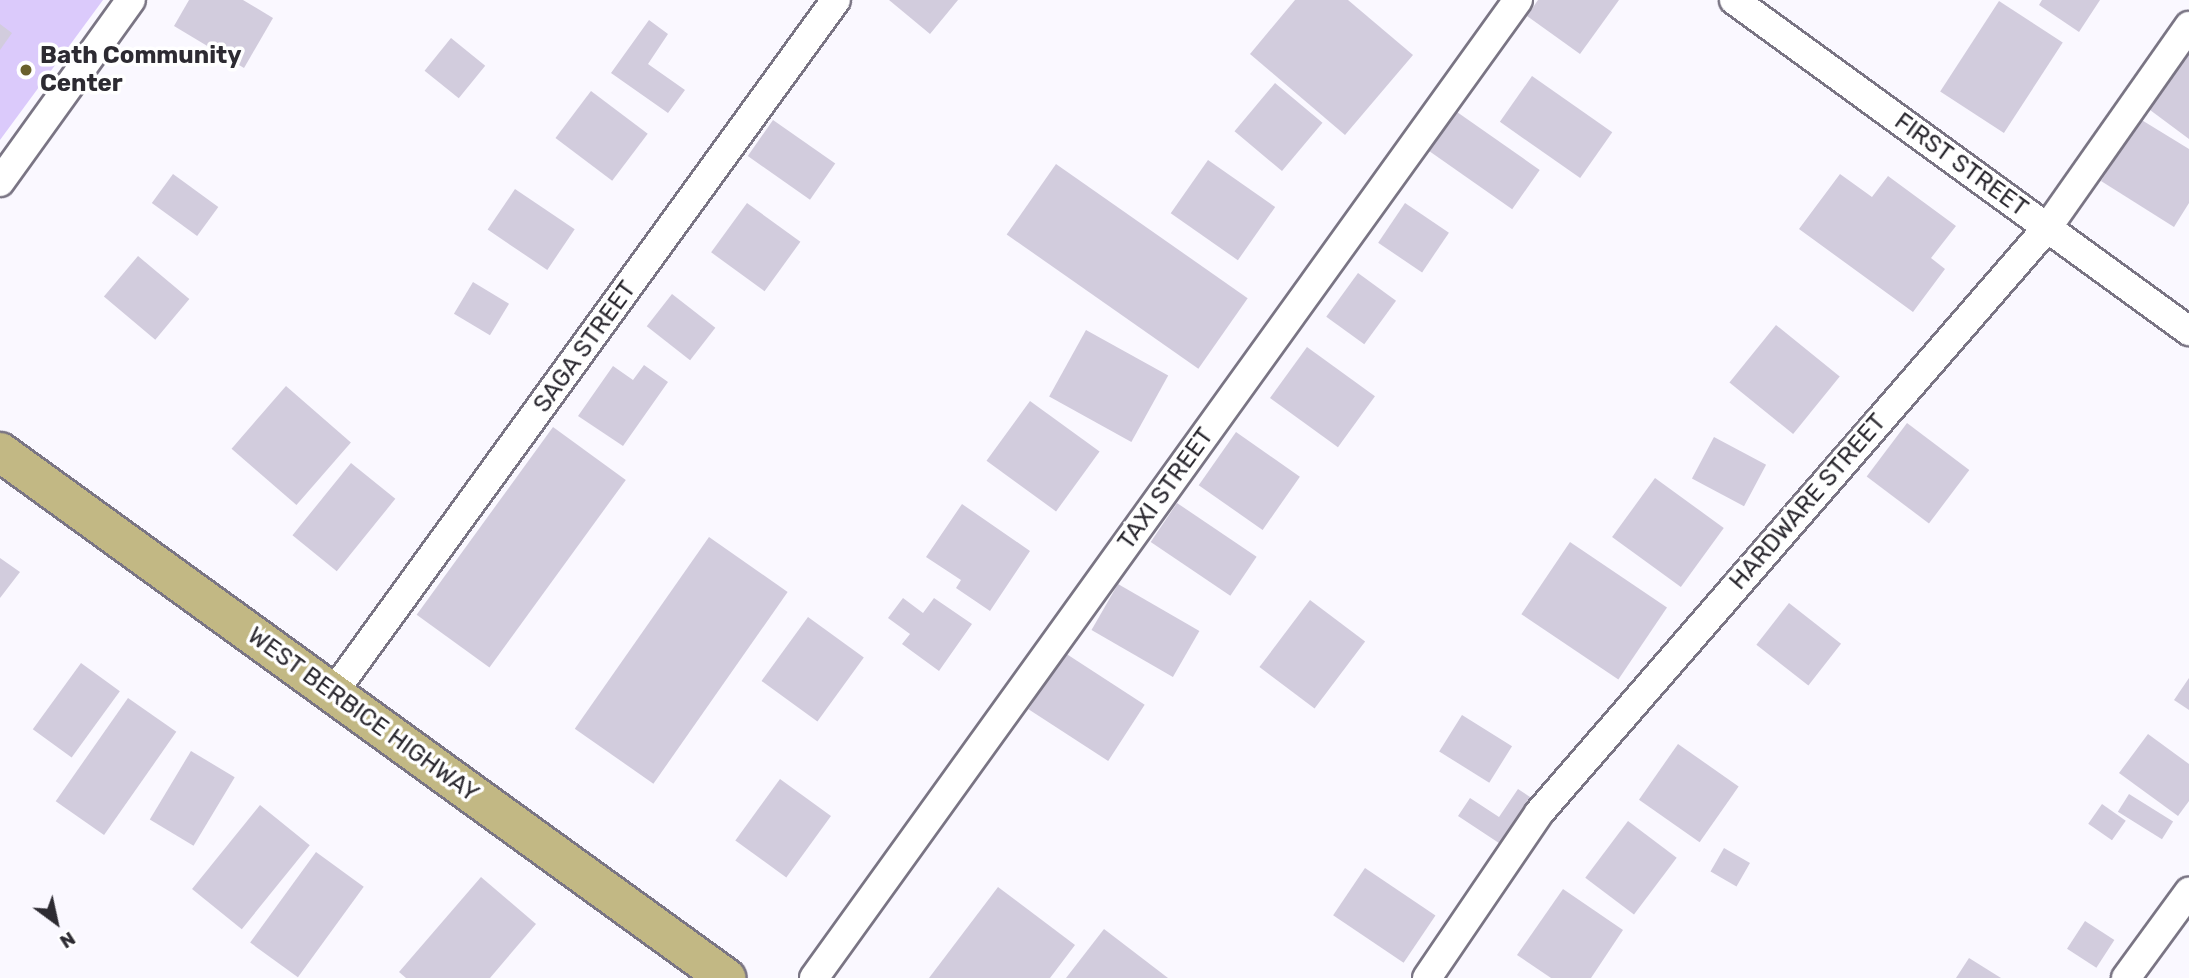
<!DOCTYPE html>
<style>
body{margin:0}
#map{position:relative;width:2189px;height:978px;overflow:hidden;background:#faf8ff;font-family:Rubik,sans-serif}
div>[style]{position:absolute}
[style*='--x']{left:calc(var(--x)*1px);top:calc(var(--y)*1px);width:calc(var(--w)*1px);rotate:calc(var(--a)*1deg)}
.green>*{inset:0;background:#dbcafb}
.building>*{inset:0;background:#d2ccdd;transform-origin:0 0}
.roads{filter:drop-shadow(2px 0 #7a7584) drop-shadow(-2px 0 #7a7584) drop-shadow(0 2px #7a7584) drop-shadow(0 -2px #7a7584)}
.street>*{height:28px;margin:-14px;padding:0 14px;transform-origin:14px;border-radius:14px;background:#fff}
.primary>*{height:38px;margin:-19px;padding:0 19px;transform-origin:19px;border-radius:19px;background:#c2b884}
.dots>*{width:19px;height:19px;translate:-50% -50%;box-sizing:border-box;border:4px solid #fff;border-radius:50%}
span{translate:-50% -50%;white-space:nowrap;text-align:center;line-height:1.15;-webkit-text-stroke:7px #fff;paint-order:stroke}
.poi-label{font-size:24px;color:#2d2b32;font-weight:700}
.left{translate:0 -50%;text-align:left}
.street-label{font-size:24px;color:#2d2b32}
.north{position:absolute;left:21px;top:887px;width:70px;height:70px;-webkit-text-stroke:5px #fff;paint-order:stroke;rotate:147deg;font-size:19px;font-weight:700;line-height:28px;text-align:center;color:#2d2b32}
.north::after{content:'';display:block;margin:auto;width:24px;height:32px;background:#2d2b32;clip-path:polygon(50% 0,100% 100%,50% 72%,0 100%)}
</style>
<div id="map">
<div class="green">
<div style="clip-path:polygon(0 0,103px 0,0 140px)"></div>
</div>
<div class="building">
<div style="clip-path:polygon(189px 0,243px 0,273px 18px,244px 68px,174px 26px)"></div>
<div style="clip-path:polygon(889px 0,958px 0,930px 34px)"></div>
<div style="clip-path:polygon(1295px 0,1348px 0,1413px 55px,1345px 135px,1250px 54px)"></div>
<div style="clip-path:polygon(1538px 0,1619px 0,1580px 54px,1527px 16px)"></div>
<div style="clip-path:polygon(2042px 0,2100px 0,2079px 32px,2039px 5px)"></div>
<div style="left:1999px;top:1px;width:76px;height:108px;rotate:33deg"></div>
<div style="clip-path:polygon(649px 20px,668px 34px,648px 64px,685px 90px,668px 113px,611px 73px)"></div>
<div style="clip-path:polygon(0 24px,12px 33px,0 50px)"></div>
<div style="left:451px;top:38px;width:44px;height:42px;rotate:39deg"></div>
<div style="clip-path:polygon(2189px 51px,2189px 139px,2146px 107px)"></div>
<div style="left:1532px;top:76px;width:98px;height:56px;rotate:35deg"></div>
<div style="left:1275px;top:83px;width:62px;height:63px;rotate:40deg"></div>
<div style="left:591px;top:91px;width:71px;height:59px;rotate:37deg"></div>
<div style="left:1457px;top:112px;width:101px;height:48px;rotate:35deg"></div>
<div style="clip-path:polygon(2140px 119px,2189px 149px,2189px 203px,2174px 227px,2101px 181px)"></div>
<div style="left:773px;top:120px;width:76px;height:44px;rotate:35deg"></div>
<div style="left:1208px;top:160px;width:82px;height:65px;rotate:35deg"></div>
<div style="left:1056px;top:164px;width:234px;height:86px;rotate:35deg"></div>
<div style="left:173px;top:174px;width:56px;height:36px;rotate:36deg"></div>
<div style="clip-path:polygon(1840px 174px,1872px 197px,1888px 176px,1956px 226px,1931px 258px,1945px 269px,1913px 312px,1799px 229px)"></div>
<div style="left:515px;top:189px;width:72px;height:49px;rotate:34deg"></div>
<div style="left:747px;top:203px;width:66px;height:61px;rotate:36deg"></div>
<div style="left:1405px;top:203px;width:53px;height:48px;rotate:34deg"></div>
<div style="left:138px;top:256px;width:67px;height:53px;rotate:40deg"></div>
<div style="left:1358px;top:273px;width:47px;height:54px;rotate:36deg"></div>
<div style="left:473px;top:282px;width:42px;height:37px;rotate:31deg"></div>
<div style="left:672px;top:294px;width:55px;height:41px;rotate:38deg"></div>
<div style="left:1776px;top:325px;width:82px;height:74px;rotate:39deg"></div>
<div style="left:1086px;top:330px;width:94px;height:76px;rotate:29deg"></div>
<div style="left:1307px;top:347px;width:84px;height:63px;rotate:36deg"></div>
<div style="clip-path:polygon(644px 365px,668px 382px,623px 446px,578px 416px,613px 366px,633px 380px)"></div>
<div style="left:286px;top:386px;width:86px;height:83px;rotate:41deg"></div>
<div style="left:1030px;top:401px;width:86px;height:74px;rotate:36deg"></div>
<div style="left:1907px;top:423px;width:78px;height:67px;rotate:37deg"></div>
<div style="left:553px;top:427px;width:90px;height:232px;rotate:36deg"></div>
<div style="left:1236px;top:432px;width:78px;height:65px;rotate:35deg"></div>
<div style="left:1714px;top:437px;width:59px;height:47px;rotate:28deg"></div>
<div style="left:351px;top:463px;width:57px;height:93px;rotate:39deg"></div>
<div style="left:1655px;top:478px;width:85px;height:73px;rotate:36deg"></div>
<div style="left:1177px;top:503px;width:96px;height:47px;rotate:34deg"></div>
<div style="clip-path:polygon(962px 504px,1030px 551px,990px 611px,956px 588px,961px 580px,926px 557px)"></div>
<div style="left:709px;top:537px;width:96px;height:234px;rotate:35deg"></div>
<div style="left:1570px;top:542px;width:117px;height:87px;rotate:34deg"></div>
<div style="clip-path:polygon(0 558px,20px 572px,0 598px)"></div>
<div style="left:1118px;top:584px;width:94px;height:53px;rotate:30deg"></div>
<div style="clip-path:polygon(903px 598px,923px 613px,934px 598px,972px 624px,939px 671px,902px 644px,910px 634px,888px 618px)"></div>
<div style="left:1310px;top:600px;width:69px;height:84px;rotate:37deg"></div>
<div style="left:1789px;top:603px;width:66px;height:53px;rotate:38deg"></div>
<div style="left:808px;top:617px;width:69px;height:79px;rotate:36deg"></div>
<div style="left:1065px;top:653px;width:95px;height:67px;rotate:33deg"></div>
<div style="left:81px;top:663px;width:48px;height:82px;rotate:36deg"></div>
<div style="clip-path:polygon(2189px 678px,2189px 710px,2174px 700px)"></div>
<div style="left:128px;top:698px;width:59px;height:126px;rotate:35deg"></div>
<div style="left:1462px;top:715px;width:59px;height:43px;rotate:32deg"></div>
<div style="clip-path:polygon(2148px 734px,2189px 764px,2189px 801px,2178px 816px,2119px 773px)"></div>
<div style="left:1678px;top:744px;width:74px;height:68px;rotate:35deg"></div>
<div style="left:191px;top:751px;width:51px;height:80px;rotate:31deg"></div>
<div style="left:780px;top:779px;width:63px;height:76px;rotate:36deg"></div>
<div style="clip-path:polygon(1518px 789px,1536px 801px,1505px 847px,1458px 816px,1470px 798px,1499px 817px)"></div>
<div style="left:2129px;top:794px;width:52px;height:21px;rotate:32deg"></div>
<div style="left:2102px;top:804px;width:29px;height:24px;rotate:35deg"></div>
<div style="left:260px;top:805px;width:64px;height:108px;rotate:39deg"></div>
<div style="left:1628px;top:821px;width:61px;height:71px;rotate:37deg"></div>
<div style="left:1724px;top:848px;width:30px;height:27px;rotate:30deg"></div>
<div style="left:316px;top:852px;width:59px;height:112px;rotate:36deg"></div>
<div style="left:1365px;top:868px;width:85px;height:57px;rotate:34deg"></div>
<div style="clip-path:polygon(481px 877px,536px 924px,490px 978px,406px 978px,399px 972px)"></div>
<div style="clip-path:polygon(998px 887px,1075px 945px,1050px 978px,929px 978px)"></div>
<div style="clip-path:polygon(1563px 889px,1623px 930px,1591px 978px,1551px 978px,1517px 955px)"></div>
<div style="left:2085px;top:921px;width:35px;height:33px;rotate:33deg"></div>
<div style="clip-path:polygon(1104px 929px,1168px 978px,1066px 978px)"></div>
<div style="clip-path:polygon(1969px 958px,2001px 978px,1956px 978px)"></div>
</div>
<div class="roads">
<div class="street">
<div style="--x:1734;--y:0;--w:563;--a:36.03"></div>
<div style="--x:0;--y:182;--w:224;--a:-54.3"></div>
<div style="--x:333;--y:693;--w:856;--a:-54.03"></div>
<div style="--x:814;--y:978;--w:1205;--a:-54.25"></div>
<div style="--x:1427;--y:978;--w:199;--a:-55.8"></div>
<div style="--x:1539;--y:813;--w:775;--a:-49.03"></div>
<div style="--x:2047;--y:228;--w:247;--a:-54.9"></div>
<div style="--x:2126;--y:978;--w:107;--a:-53.8"></div>
</div>
<div class="primary">
<div style="--x:0;--y:452;--w:897;--a:35.92"></div>
</div>
</div>
<div class="dots">
<div style="left:26px;top:70px;background:#6a602d"></div>
</div>
<div class="poi-label">
<span class="left" style="left:40px;top:70px">Bath Community<br>Center</span>
</div>
<div class="street-label">
<span style="left:1961px;top:165px;rotate:36deg">FIRST STREET</span>
<span style="left:585px;top:347px;rotate:-54deg">SAGA STREET</span>
<span style="left:1166px;top:489px;rotate:-54deg">TAXI STREET</span>
<span style="left:1808px;top:502px;rotate:-49deg">HARDWARE STREET</span>
<span style="left:363px;top:715px;rotate:36deg">WEST BERBICE HIGHWAY</span>
</div>
<div class="north">N</div>
</div>
